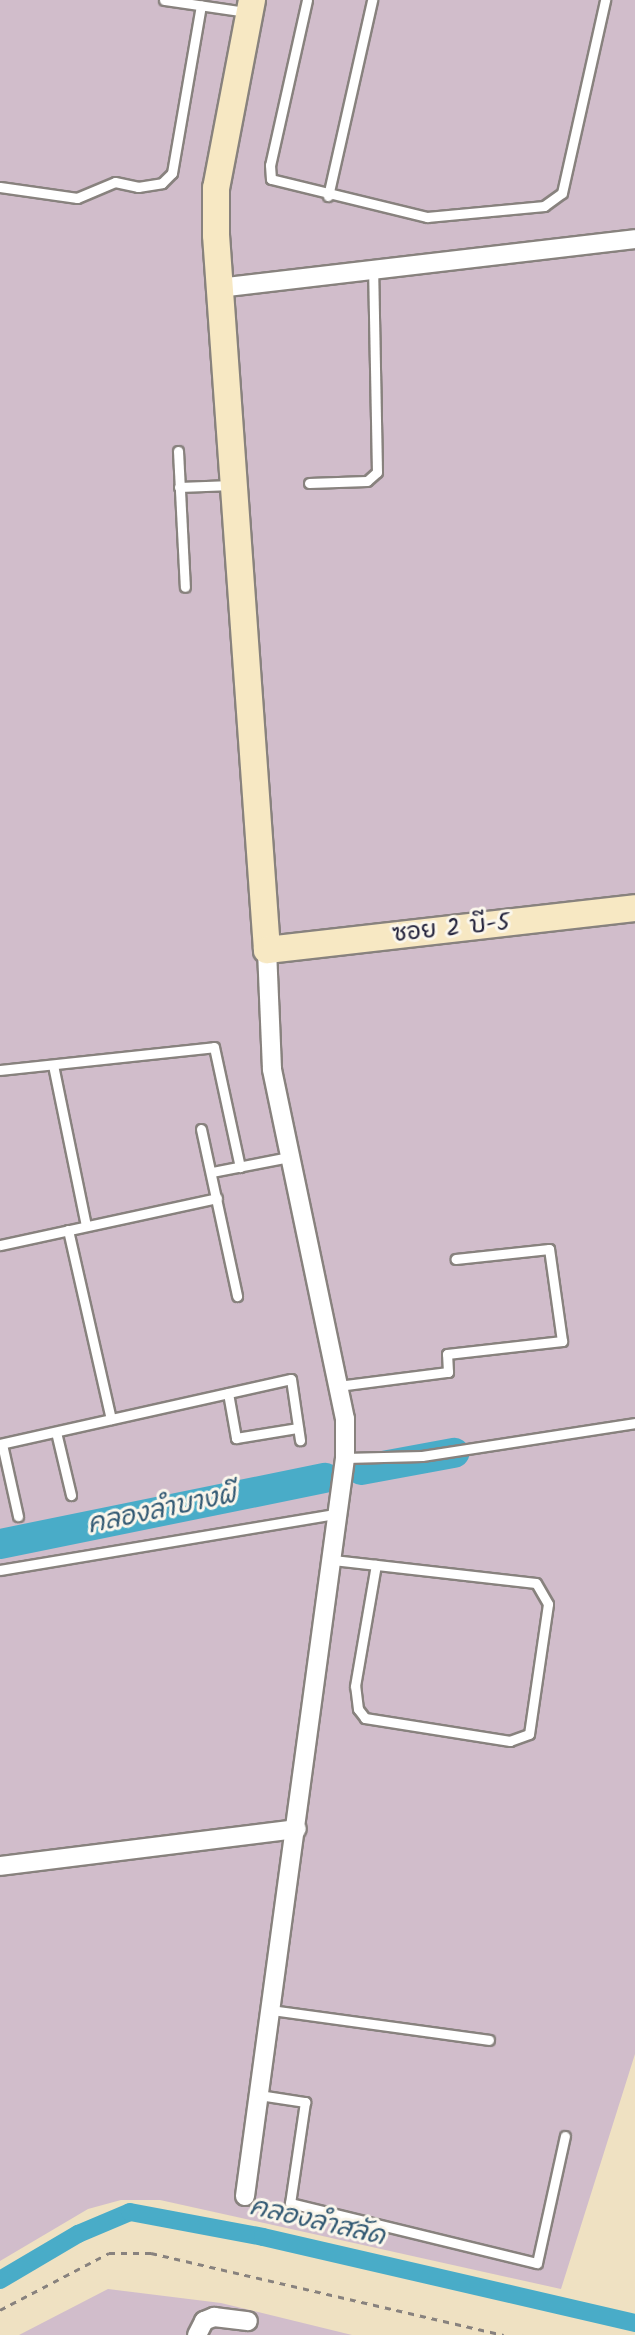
<!DOCTYPE html>
<meta charset="utf-8">
<style>
body{margin:0}
#map{position:relative;width:635px;height:2335px;overflow:hidden;background:#efe1c2;font-family:Kalam,"Playpen Sans Thai",sans-serif}
div>[style]{position:absolute}
[style*='--x']{left:calc(var(--x)*1px);top:calc(var(--y)*1px);width:calc(var(--w)*1px);rotate:calc(var(--a)*1deg)}
.industrial>*{inset:0;background:#d1bdcb}
.canal>*{height:18px;margin:-9px;padding:0 9px;transform-origin:9px;border-radius:9px;background:#49acc8}
.river>*{height:30px;margin:-15px;padding:0 15px;transform-origin:15px;border-radius:15px;background:#49acc8}
.path>*{height:3px;margin-top:-1.5px;transform-origin:0;background:repeating-linear-gradient(90deg,#88827e 0 6px,transparent 0 12px)}
.roads{filter:drop-shadow(2px 0 #88827e) drop-shadow(-2px 0 #88827e) drop-shadow(0 2px #88827e) drop-shadow(0 -2px #88827e)}
.lane>*{height:9px;margin:-4.5px;padding:0 4.5px;transform-origin:4.5px;border-radius:4.5px;background:#fff}
.street>*{height:18px;margin:-9px;padding:0 9px;transform-origin:9px;border-radius:9px;background:#fff}
.secondary>*{height:26px;margin:-13px;padding:0 13px;transform-origin:13px;border-radius:13px;background:#f7e8c3}
span{translate:-50% -50%;white-space:nowrap;text-align:center;line-height:1.15;-webkit-text-stroke:6px #fbf7ec;paint-order:stroke}
.street-label{font-size:24px;color:#22223b}
.water-label{font-size:26px;color:#325973;font-style:italic}
</style>
<div id="map">
<div class="industrial">
<div style="clip-path:polygon(0 0,635px 0,635px 2054px,561px 2289px,160px 2200px,121px 2200px,88px 2209px,0 2261px)"></div>
<div style="clip-path:polygon(108px 2289px,221px 2303px,352px 2335px,19px 2335px)"></div>
</div>
<div class="canal">
<div style="--x:0;--y:2280;--w:91;--a:-30.5"></div>
<div style="--x:78;--y:2234;--w:56;--a:-22.9"></div>
<div style="--x:130;--y:2212;--w:135;--a:10.6"></div>
<div style="--x:263;--y:2237;--w:382;--a:13"></div>
</div>
<div class="river">
<div style="--x:361;--y:1470;--w:95;--a:-10.4"></div>
<div style="--x:0;--y:1544;--w:332;--a:-11.5"></div>
</div>
<div class="path">
<div style="--x:0;--y:2310;--w:123;--a:-27.6"></div>
<div style="--x:109;--y:2253;--w:42;--a:0"></div>
<div style="--x:151;--y:2253;--w:362;--a:13.1"></div>
</div>
<div class="roads">
<div class="lane">
<div style="--x:164;--y:0;--w:83;--a:8.3"></div>
<div style="--x:307;--y:0;--w:169;--a:102.6"></div>
<div style="--x:270;--y:165;--w:14;--a:86"></div>
<div style="--x:271;--y:179;--w:161;--a:13.7"></div>
<div style="--x:427;--y:217;--w:118;--a:-5.4"></div>
<div style="--x:544;--y:206;--w:22;--a:-36"></div>
<div style="--x:562;--y:193;--w:198;--a:-77.4"></div>
<div style="--x:0;--y:187;--w:78;--a:8.1"></div>
<div style="--x:77;--y:198;--w:41;--a:-22.8"></div>
<div style="--x:115;--y:182;--w:24;--a:12"></div>
<div style="--x:138;--y:187;--w:24;--a:-9"></div>
<div style="--x:162;--y:183;--w:14;--a:-45"></div>
<div style="--x:172;--y:173;--w:170;--a:-80.2"></div>
<div style="--x:328;--y:196;--w:201;--a:-77.3"></div>
<div style="--x:178;--y:451;--w:136;--a:87.1"></div>
<div style="--x:309;--y:483;--w:58;--a:-2"></div>
<div style="--x:367;--y:481;--w:13;--a:-42"></div>
<div style="--x:377;--y:472;--w:204;--a:-91.1"></div>
<div style="--x:179;--y:487;--w:53;--a:-2.2"></div>
<div style="--x:53;--y:1065;--w:164;--a:78.4"></div>
<div style="--x:0;--y:1070;--w:215;--a:-6.1"></div>
<div style="--x:214;--y:1047;--w:123;--a:77.8"></div>
<div style="--x:201;--y:1129;--w:171;--a:77.8"></div>
<div style="--x:212;--y:1172;--w:78;--a:-11"></div>
<div style="--x:68;--y:1230;--w:194;--a:77.2"></div>
<div style="--x:0;--y:1245;--w:222;--a:-12.2"></div>
<div style="--x:338;--y:1386;--w:111;--a:-7.3"></div>
<div style="--x:448;--y:1372;--w:18;--a:-93"></div>
<div style="--x:447;--y:1354;--w:116;--a:-6.4"></div>
<div style="--x:562;--y:1341;--w:93;--a:-98"></div>
<div style="--x:549;--y:1249;--w:94;--a:173.9"></div>
<div style="--x:228;--y:1393;--w:46;--a:79.9"></div>
<div style="--x:236;--y:1438;--w:63;--a:-9.2"></div>
<div style="--x:56;--y:1432;--w:65;--a:76.6"></div>
<div style="--x:0;--y:1444;--w:298;--a:-12.6"></div>
<div style="--x:291;--y:1379;--w:62;--a:81.6"></div>
<div style="--x:2;--y:1444;--w:74;--a:77.5"></div>
<div style="--x:345;--y:1458;--w:77;--a:-1.5"></div>
<div style="--x:422;--y:1456;--w:216;--a:-8.8"></div>
<div style="--x:333;--y:1560;--w:204;--a:6.5"></div>
<div style="--x:536;--y:1583;--w:24;--a:60"></div>
<div style="--x:548;--y:1604;--w:131;--a:98.3"></div>
<div style="--x:529;--y:1734;--w:20;--a:160"></div>
<div style="--x:510;--y:1741;--w:147;--a:-171"></div>
<div style="--x:365;--y:1718;--w:11;--a:-128"></div>
<div style="--x:358;--y:1709;--w:23;--a:-97"></div>
<div style="--x:355;--y:1686;--w:123;--a:-80.2"></div>
<div style="--x:0;--y:1570;--w:344;--a:-9.5"></div>
<div style="--x:271;--y:2010;--w:220;--a:7.8"></div>
<div style="--x:259;--y:2095;--w:47;--a:8.7"></div>
<div style="--x:305;--y:2102;--w:102;--a:98.4"></div>
<div style="--x:290;--y:2203;--w:254;--a:13.7"></div>
<div style="--x:537;--y:2263;--w:130;--a:-77.6"></div>
</div>
<div class="street">
<div style="--x:219;--y:288;--w:419;--a:-6.7"></div>
<div style="--x:0;--y:1866;--w:299;--a:-7.1"></div>
<div style="--x:245;--y:2196;--w:745;--a:-82.28"></div>
<div style="--x:345;--y:1458;--w:39;--a:-90"></div>
<div style="--x:345;--y:1419;--w:358;--a:-101.8"></div>
<div style="--x:272;--y:1069;--w:119;--a:-92.4"></div>
<div style="--x:197;--y:2335;--w:16;--a:-63"></div>
<div style="--x:204;--y:2321;--w:11;--a:-22"></div>
<div style="--x:214;--y:2317;--w:34;--a:7"></div>
</div>
<div class="secondary">
<div style="--x:252;--y:0;--w:191;--a:100.8"></div>
<div style="--x:216;--y:188;--w:47;--a:90"></div>
<div style="--x:216;--y:235;--w:717;--a:85.92"></div>
<div style="--x:267;--y:950;--w:370;--a:-6.5"></div>
</div>
</div>
<div class="street-label">
<span style="left:451px;top:929px;rotate:-6deg">ซอย 2 บี-5</span>
</div>
<div class="water-label">
<span style="left:162px;top:1511px;rotate:-12deg">คลองลำบางผี</span>
<span style="left:317px;top:2223px;rotate:13deg">คลองลำสลัด</span>
</div>
</div>
